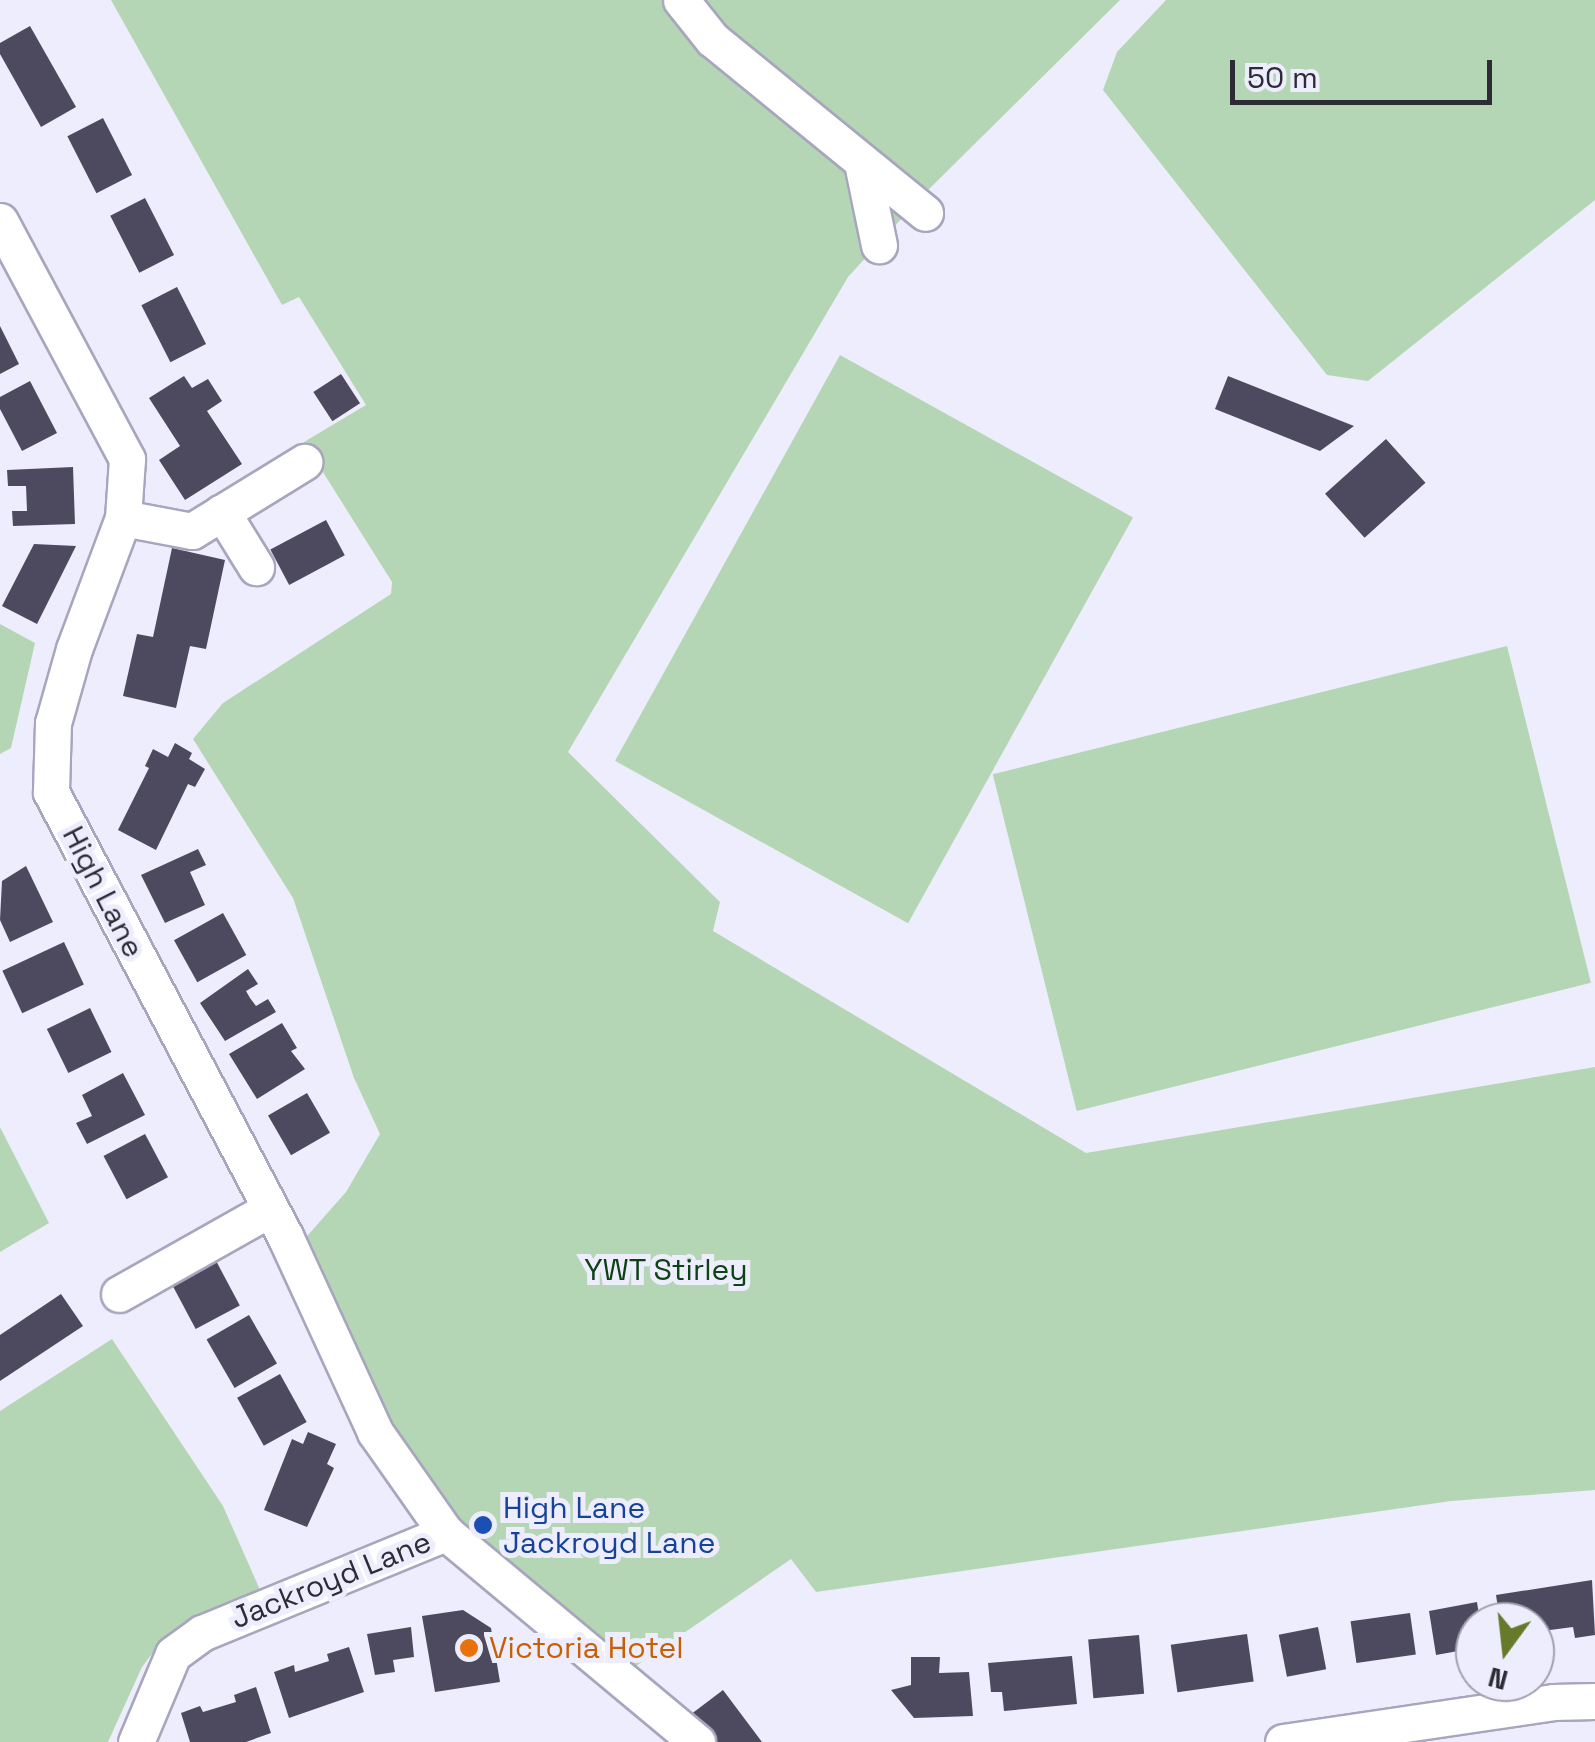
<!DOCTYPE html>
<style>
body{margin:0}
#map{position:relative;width:1595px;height:1742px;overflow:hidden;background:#eeedfd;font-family:"Space Grotesk",sans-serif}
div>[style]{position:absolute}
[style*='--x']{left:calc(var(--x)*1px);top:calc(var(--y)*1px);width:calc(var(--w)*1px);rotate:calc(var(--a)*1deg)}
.green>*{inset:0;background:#b5d6b5;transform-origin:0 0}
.building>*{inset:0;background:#4d4a60;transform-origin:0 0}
.roads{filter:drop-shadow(2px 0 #a8a6be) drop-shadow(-2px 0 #a8a6be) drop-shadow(0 2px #a8a6be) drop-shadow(0 -2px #a8a6be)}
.minor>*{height:35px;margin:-17.5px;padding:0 17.5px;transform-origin:17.5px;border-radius:17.5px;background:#fff}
.dots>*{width:28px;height:28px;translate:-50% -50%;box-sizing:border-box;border:5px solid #eeedfd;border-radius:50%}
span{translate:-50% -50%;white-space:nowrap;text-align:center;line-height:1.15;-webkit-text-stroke:10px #eeedfd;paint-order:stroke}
.street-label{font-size:30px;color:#2d2c36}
.park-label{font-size:30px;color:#0d4215}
.transit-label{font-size:30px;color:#164399}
.left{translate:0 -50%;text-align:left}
.food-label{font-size:30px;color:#c56008}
.north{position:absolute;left:1455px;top:1602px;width:100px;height:100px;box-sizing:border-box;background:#eeedfd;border:2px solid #a1a0ad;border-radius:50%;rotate:195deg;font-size:28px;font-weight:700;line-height:40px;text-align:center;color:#2d2c36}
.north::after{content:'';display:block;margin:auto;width:35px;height:45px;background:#667a2a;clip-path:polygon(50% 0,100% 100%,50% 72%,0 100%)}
.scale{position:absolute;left:1230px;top:60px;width:262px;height:45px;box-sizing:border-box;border:5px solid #2d2c36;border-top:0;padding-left:12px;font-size:30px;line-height:35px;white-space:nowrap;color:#2d2c36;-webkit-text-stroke:8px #eeedfd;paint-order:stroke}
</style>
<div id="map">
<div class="green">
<div style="clip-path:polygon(111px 0,1120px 0,926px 192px,848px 277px,568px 752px,720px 902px,713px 931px,1086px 1153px,1595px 1067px,1595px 1490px,1451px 1501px,816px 1592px,791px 1559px,636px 1666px,444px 1511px,392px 1440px,301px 1243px,346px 1192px,380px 1134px,354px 1078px,293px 898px,193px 739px,223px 703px,391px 594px,392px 582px,304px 442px,366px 405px,299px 297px,282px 305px)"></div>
<div style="clip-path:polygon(1166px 0,1595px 0,1595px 200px,1368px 381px,1327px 375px,1103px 90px,1117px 52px)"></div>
<div style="left:840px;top:355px;width:335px;height:464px;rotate:29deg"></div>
<div style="clip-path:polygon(0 624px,35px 643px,11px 748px,0 754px)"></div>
<div style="left:1507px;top:646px;width:347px;height:530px;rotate:76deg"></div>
<div style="clip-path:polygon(0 1127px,49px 1223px,0 1252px)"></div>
<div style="clip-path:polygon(112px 1339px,223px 1506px,264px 1599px,210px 1615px,163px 1639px,142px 1667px,108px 1742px,0 1742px,0 1411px)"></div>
</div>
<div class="building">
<div style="clip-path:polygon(30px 26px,76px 107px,41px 127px,0 54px,0 43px)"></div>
<div style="left:103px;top:118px;width:64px;height:40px;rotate:63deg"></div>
<div style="left:145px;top:198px;width:64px;height:39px;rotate:63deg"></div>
<div style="left:177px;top:287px;width:64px;height:40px;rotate:63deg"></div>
<div style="clip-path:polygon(0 326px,19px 364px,0 374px)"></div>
<div style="left:341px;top:374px;width:35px;height:33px;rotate:57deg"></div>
<div style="clip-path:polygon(184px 376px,192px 388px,208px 379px,222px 401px,207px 411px,242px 464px,185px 500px,159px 460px,180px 446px,149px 398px)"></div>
<div style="clip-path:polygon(1228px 376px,1354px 426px,1320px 451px,1215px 409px)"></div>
<div style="clip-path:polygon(30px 381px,57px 433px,22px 451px,0 409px,0 397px)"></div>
<div style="left:1386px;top:439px;width:59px;height:82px;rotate:48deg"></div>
<div style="clip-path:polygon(73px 467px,75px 524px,13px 526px,12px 511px,27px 511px,26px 486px,8px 486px,7px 470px)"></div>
<div style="left:326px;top:520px;width:40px;height:63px;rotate:62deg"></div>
<div style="clip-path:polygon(34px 544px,76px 546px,37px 624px,2px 606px)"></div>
<div style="clip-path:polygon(172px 548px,225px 560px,206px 649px,190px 646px,176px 708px,123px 696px,137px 634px,153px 637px)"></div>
<div style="clip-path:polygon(175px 743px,192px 753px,189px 759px,205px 769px,195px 787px,188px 784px,156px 850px,118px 830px,149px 768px,145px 766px,153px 749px,168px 757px)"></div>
<div style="clip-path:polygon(198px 849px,206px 865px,190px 872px,205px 905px,165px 923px,141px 875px)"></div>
<div style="clip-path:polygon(26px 866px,53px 922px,10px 942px,0 920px,2px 881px)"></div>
<div style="left:223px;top:913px;width:48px;height:56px;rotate:61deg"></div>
<div style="left:64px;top:942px;width:47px;height:68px;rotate:65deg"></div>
<div style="clip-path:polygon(248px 969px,258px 984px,246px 991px,250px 998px,256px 1006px,268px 999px,276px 1012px,225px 1041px,200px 1003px)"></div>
<div style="left:90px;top:1008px;width:49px;height:48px;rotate:64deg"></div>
<div style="clip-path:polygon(282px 1023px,297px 1048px,291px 1051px,305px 1069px,257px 1099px,229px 1054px)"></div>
<div style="clip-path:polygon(123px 1073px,145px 1115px,87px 1144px,76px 1123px,92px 1116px,82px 1095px)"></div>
<div style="left:307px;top:1093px;width:46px;height:45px;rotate:60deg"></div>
<div style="left:145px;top:1134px;width:49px;height:47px;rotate:62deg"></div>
<div style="left:214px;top:1257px;width:55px;height:50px;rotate:62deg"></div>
<div style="clip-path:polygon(61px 1294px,83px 1326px,0 1381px,0 1335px)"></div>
<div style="left:249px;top:1315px;width:56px;height:49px;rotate:60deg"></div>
<div style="left:280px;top:1374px;width:55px;height:49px;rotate:61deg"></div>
<div style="clip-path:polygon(308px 1432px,336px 1444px,327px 1464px,334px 1468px,307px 1527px,264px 1510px,292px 1439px,303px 1444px)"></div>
<div style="clip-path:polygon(1592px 1580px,1595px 1635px,1575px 1638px,1573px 1627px,1535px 1632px,1535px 1622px,1500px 1622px,1496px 1595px)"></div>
<div style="clip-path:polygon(1477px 1602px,1480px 1622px,1475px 1622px,1475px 1648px,1436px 1655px,1429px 1611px)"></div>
<div style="clip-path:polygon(463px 1610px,491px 1628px,500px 1682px,435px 1692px,422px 1616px)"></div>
<div style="left:1410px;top:1613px;width:42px;height:60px;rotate:82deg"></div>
<div style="clip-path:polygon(411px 1627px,414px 1657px,393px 1660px,395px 1672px,375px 1675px,367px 1634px)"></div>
<div style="left:1318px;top:1627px;width:43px;height:40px;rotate:79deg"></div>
<div style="left:1247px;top:1634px;width:48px;height:77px;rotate:82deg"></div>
<div style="left:1139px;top:1635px;width:59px;height:51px;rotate:85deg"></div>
<div style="clip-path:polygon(349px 1647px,364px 1692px,289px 1718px,274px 1672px,294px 1665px,295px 1672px,329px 1661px,327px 1654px)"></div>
<div style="clip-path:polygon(1072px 1656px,1077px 1704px,1004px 1711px,1002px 1692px,991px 1692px,988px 1663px)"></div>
<div style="clip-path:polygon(911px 1657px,940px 1657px,939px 1673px,969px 1672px,973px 1716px,914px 1718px,891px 1690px,911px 1685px)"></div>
<div style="clip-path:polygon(256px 1687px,271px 1733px,246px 1742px,190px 1742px,181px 1713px,200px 1706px,203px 1712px,236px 1702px,234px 1695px)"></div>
<div style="clip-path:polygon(723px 1690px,762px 1742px,713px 1742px,690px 1715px)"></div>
</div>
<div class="roads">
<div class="minor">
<div style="--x:681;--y:0;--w:50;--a:51.5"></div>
<div style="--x:712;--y:39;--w:275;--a:39.2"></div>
<div style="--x:862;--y:163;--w:84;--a:78.3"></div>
<div style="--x:0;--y:221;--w:270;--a:61.9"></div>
<div style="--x:127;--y:459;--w:59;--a:93.9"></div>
<div style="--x:123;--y:518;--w:140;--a:110.5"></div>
<div style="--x:74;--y:649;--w:77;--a:105.8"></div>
<div style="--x:53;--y:723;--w:69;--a:91.7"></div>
<div style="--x:51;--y:792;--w:502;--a:62.21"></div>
<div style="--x:285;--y:1236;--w:216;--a:65.3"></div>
<div style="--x:375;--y:1432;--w:123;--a:54.9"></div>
<div style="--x:446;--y:1533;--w:327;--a:39.8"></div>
<div style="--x:222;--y:512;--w:65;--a:58.3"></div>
<div style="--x:123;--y:518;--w:70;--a:10.7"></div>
<div style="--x:192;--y:531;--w:132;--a:-31.6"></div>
<div style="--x:119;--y:1294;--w:171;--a:-29.4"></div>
<div style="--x:136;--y:1742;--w:95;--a:-67.2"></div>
<div style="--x:173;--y:1654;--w:36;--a:-36"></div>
<div style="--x:202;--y:1633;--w:264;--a:-22.3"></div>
<div style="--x:1283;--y:1742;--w:273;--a:-8.4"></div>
<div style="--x:1553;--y:1702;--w:42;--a:-1.4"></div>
</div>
</div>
<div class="dots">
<div style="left:483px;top:1525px;background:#1a4fb4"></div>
<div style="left:469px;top:1648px;background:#e8710a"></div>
</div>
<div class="street-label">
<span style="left:103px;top:892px;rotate:63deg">High Lane</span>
<span style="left:331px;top:1580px;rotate:-22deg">Jackroyd Lane</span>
</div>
<div class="park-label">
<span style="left:666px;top:1270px">YWT Stirley</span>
</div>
<div class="transit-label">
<span class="left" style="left:503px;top:1525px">High Lane<br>Jackroyd Lane</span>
</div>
<div class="food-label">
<span class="left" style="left:489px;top:1648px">Victoria Hotel</span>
</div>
<div class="north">N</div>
<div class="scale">50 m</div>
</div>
